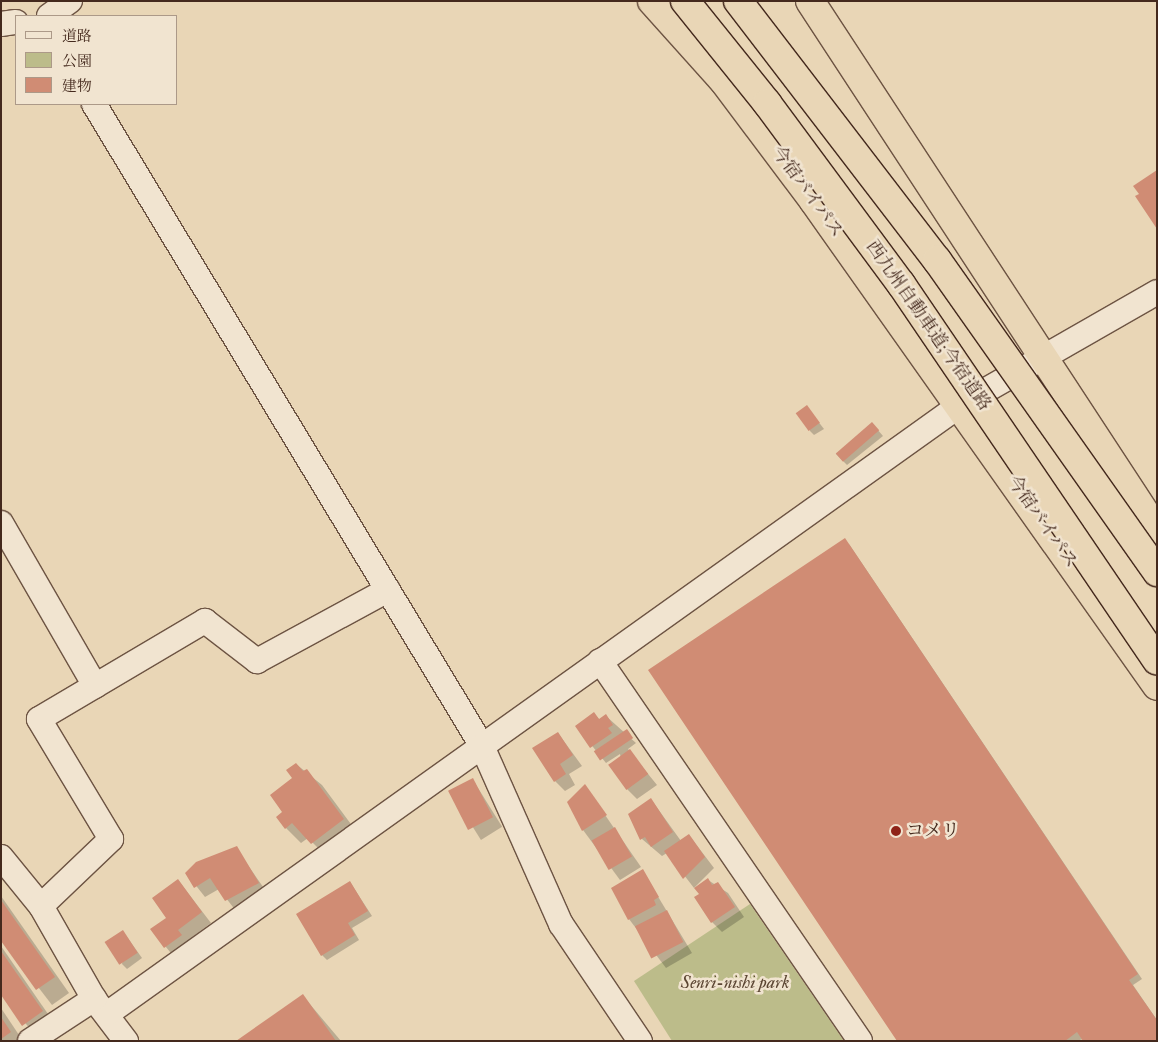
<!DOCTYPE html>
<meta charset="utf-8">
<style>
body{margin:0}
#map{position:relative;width:1158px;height:1042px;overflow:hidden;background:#e9d6b6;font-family:"IM FELL Double Pica","Noto Serif JP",serif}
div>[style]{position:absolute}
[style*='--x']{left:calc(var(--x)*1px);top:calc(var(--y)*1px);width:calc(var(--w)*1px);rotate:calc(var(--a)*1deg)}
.green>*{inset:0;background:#bcbc8a}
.shadow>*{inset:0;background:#0003;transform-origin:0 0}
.building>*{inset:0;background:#d08c74;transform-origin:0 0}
.roads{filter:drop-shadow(1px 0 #6d5443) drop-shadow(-1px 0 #6d5443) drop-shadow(0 1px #6d5443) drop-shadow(0 -1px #6d5443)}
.minor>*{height:24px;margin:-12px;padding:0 12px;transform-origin:12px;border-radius:12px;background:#f1e4d0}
.trunk>*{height:28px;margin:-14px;padding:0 14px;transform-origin:14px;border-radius:14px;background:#e9d6b6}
.bridges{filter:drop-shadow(1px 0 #44291d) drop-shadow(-1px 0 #44291d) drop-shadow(0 1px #44291d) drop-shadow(0 -1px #44291d)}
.motorway-bridge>*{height:28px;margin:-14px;padding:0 14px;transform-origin:14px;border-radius:14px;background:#e9d6b6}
.dots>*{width:14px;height:14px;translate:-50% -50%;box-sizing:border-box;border:2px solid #f1e4d0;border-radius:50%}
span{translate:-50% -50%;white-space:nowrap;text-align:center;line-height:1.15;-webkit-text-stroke:5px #f1e4d0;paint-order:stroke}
.street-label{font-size:18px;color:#44291d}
.poi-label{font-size:18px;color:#44291d}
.left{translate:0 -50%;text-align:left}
.park-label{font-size:18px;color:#5c4633;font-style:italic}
.frame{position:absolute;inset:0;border:2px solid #44291d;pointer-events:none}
.legend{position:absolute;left:15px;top:15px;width:162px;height:90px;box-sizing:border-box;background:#f1e4d0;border:1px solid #ac9988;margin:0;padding:6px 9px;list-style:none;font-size:15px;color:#44291d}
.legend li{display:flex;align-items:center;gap:10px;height:25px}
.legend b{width:25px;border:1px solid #ac9988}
</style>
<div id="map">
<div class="green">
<div style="clip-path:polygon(750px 904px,844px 1041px,672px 1041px,634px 981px)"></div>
</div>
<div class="shadow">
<div style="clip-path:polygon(807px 407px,824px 429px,814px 435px,810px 431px)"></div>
<div style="clip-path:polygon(877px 429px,883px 436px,847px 465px,836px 454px)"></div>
<div style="clip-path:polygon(849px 544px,1142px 979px,1133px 985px,1157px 1020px,1076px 1041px,899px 1041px)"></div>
<div style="clip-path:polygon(594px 714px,600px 720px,606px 716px,636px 743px,628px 749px,657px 785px,637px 799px,627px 789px,620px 754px,606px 763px,576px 726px)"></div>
<div style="clip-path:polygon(558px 733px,582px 766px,569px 774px,575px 785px,565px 791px,555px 781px)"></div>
<div style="clip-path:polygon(296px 764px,322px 785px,359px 835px,328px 858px,308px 838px,301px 843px,286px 828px,284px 812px)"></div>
<div style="left:473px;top:780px;width:55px;height:25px;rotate:58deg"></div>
<div style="clip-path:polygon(585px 786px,641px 867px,620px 880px,583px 830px)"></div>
<div style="clip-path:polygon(653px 802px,681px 841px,689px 835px,714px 868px,694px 888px,667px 853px,662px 856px,642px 839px)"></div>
<div style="clip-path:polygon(236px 848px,268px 894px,236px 911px,219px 889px,205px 897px,186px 873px)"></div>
<div style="clip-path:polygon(642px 870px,692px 953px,666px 968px,629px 919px)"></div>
<div style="clip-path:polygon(178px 880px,211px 923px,187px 941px,191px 946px,175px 958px,152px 930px,168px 918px)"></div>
<div style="clip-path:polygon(708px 880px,728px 893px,744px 917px,722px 932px,712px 922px,700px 894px)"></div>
<div style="clip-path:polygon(350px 882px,372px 916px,352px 928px,359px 940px,327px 960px,322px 955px)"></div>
<div style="clip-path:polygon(1px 896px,69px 993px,52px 1005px,1px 939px)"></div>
<div style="clip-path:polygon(127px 937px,142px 958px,127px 969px,122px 964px)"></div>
<div style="clip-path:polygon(1px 946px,57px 1027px,39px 1040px,1px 993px)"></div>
<div style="clip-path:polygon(303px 996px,341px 1041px,238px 1041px)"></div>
<div style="clip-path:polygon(1px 1008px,23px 1041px,1px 1041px)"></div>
</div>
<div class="building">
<div style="clip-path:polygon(1157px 170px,1157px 229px,1135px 196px,1139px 194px,1133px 186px)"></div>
<div style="left:807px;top:405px;width:22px;height:14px;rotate:54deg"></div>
<div style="left:872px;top:422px;width:11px;height:48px;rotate:49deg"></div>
<div style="clip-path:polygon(845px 538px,1138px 974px,1129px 980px,1157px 1020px,1157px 1041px,1083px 1041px,1077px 1032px,1065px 1041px,897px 1041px,648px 670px)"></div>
<div style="clip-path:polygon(594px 712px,599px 719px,606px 714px,613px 725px,608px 728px,612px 733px,590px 748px,575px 726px)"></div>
<div style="left:627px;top:729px;width:11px;height:40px;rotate:56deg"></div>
<div style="clip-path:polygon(558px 732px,573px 755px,560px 764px,566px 774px,554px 782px,532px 748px)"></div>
<div style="left:630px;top:749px;width:31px;height:27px;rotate:54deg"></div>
<div style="clip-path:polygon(296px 763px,303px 771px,307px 769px,344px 819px,311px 844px,292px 823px,285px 829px,276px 817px,282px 812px,270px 795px,292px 778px,286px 770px)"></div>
<div style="left:473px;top:778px;width:44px;height:28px;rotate:63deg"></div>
<div style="clip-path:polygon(585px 784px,607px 815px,582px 831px,567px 802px)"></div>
<div style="clip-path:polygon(651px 798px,673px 832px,651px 847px,645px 837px,640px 840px,628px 814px)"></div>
<div style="left:615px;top:827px;width:34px;height:27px;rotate:60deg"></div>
<div style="clip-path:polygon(689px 834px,705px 857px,683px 879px,664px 851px)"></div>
<div style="clip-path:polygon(237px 846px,259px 883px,225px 901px,210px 878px,194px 888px,185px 873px,196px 862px)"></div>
<div style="clip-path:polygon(643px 869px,659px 897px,654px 900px,656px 905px,628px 920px,611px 888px)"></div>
<div style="clip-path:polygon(708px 878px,712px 885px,718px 882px,735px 907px,711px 923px,694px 897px,699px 894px,694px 888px)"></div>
<div style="clip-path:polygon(178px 879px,202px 912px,178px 930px,182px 935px,164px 948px,150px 929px,166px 918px,152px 898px)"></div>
<div style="clip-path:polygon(350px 881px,368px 911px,348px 923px,355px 935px,321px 956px,296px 914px)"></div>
<div style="clip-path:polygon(1px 900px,55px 977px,36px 990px,1px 941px)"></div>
<div style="left:667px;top:910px;width:36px;height:36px;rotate:63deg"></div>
<div style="left:123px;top:930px;width:27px;height:22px;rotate:57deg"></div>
<div style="clip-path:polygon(1px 951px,43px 1011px,22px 1026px,1px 995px)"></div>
<div style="clip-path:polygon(303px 994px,336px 1041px,236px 1041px)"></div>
<div style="clip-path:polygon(1px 1017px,11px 1032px,1px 1039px)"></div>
</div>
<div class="roads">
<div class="minor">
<div style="--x:49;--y:16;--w:26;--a:-36"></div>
<div style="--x:1;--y:24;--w:15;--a:-8"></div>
<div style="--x:94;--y:104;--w:750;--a:58.85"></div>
<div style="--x:482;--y:746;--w:195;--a:66.1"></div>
<div style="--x:561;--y:924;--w:141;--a:56"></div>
<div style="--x:1;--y:523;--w:188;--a:60"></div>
<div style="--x:600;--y:661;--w:460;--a:55.6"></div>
<div style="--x:1;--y:857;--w:63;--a:50.8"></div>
<div style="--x:41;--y:906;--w:107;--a:60.3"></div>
<div style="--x:94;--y:999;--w:53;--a:52.7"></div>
<div style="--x:41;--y:906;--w:97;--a:-43.7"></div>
<div style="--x:111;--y:839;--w:140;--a:-121"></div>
<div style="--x:39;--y:719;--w:193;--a:-30.6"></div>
<div style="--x:205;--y:621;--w:66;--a:37.6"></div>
<div style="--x:257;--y:661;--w:149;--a:-28.5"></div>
<div style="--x:107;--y:1014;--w:1048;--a:-35.52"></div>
<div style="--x:960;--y:405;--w:227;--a:-29.8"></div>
<div style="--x:30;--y:1041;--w:77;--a:-33.3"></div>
</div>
<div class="trunk">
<div style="--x:652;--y:1;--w:106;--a:48.1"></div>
<div style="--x:723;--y:80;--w:150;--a:53.1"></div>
<div style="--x:813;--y:200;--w:595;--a:54.71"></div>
<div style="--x:810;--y:1;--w:633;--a:56.79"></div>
</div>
</div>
<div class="bridges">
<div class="motorway-bridge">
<div style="--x:685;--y:1;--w:131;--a:51.2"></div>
<div style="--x:767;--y:103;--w:225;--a:53.5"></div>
<div style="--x:901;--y:284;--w:455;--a:55.8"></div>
<div style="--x:738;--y:1;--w:327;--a:52.5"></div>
<div style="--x:937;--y:260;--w:382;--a:54.8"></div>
</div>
</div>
<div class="dots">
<div style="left:896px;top:831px;background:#8f2418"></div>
</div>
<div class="street-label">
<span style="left:807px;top:192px;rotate:54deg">今宿バイパス</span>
<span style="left:928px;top:326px;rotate:55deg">西九州自動車道;今宿道路</span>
<span style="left:1042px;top:522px;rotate:55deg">今宿バイパス</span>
</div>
<div class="poi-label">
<span class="left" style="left:906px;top:831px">コメリ</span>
</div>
<div class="park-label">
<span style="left:735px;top:983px">Senri-nishi park</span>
</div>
<div class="frame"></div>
<ul class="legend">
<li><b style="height:6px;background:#f1e4d0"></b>道路</li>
<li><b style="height:14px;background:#bcbc8a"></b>公園</li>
<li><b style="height:14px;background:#d08c74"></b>建物</li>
</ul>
</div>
